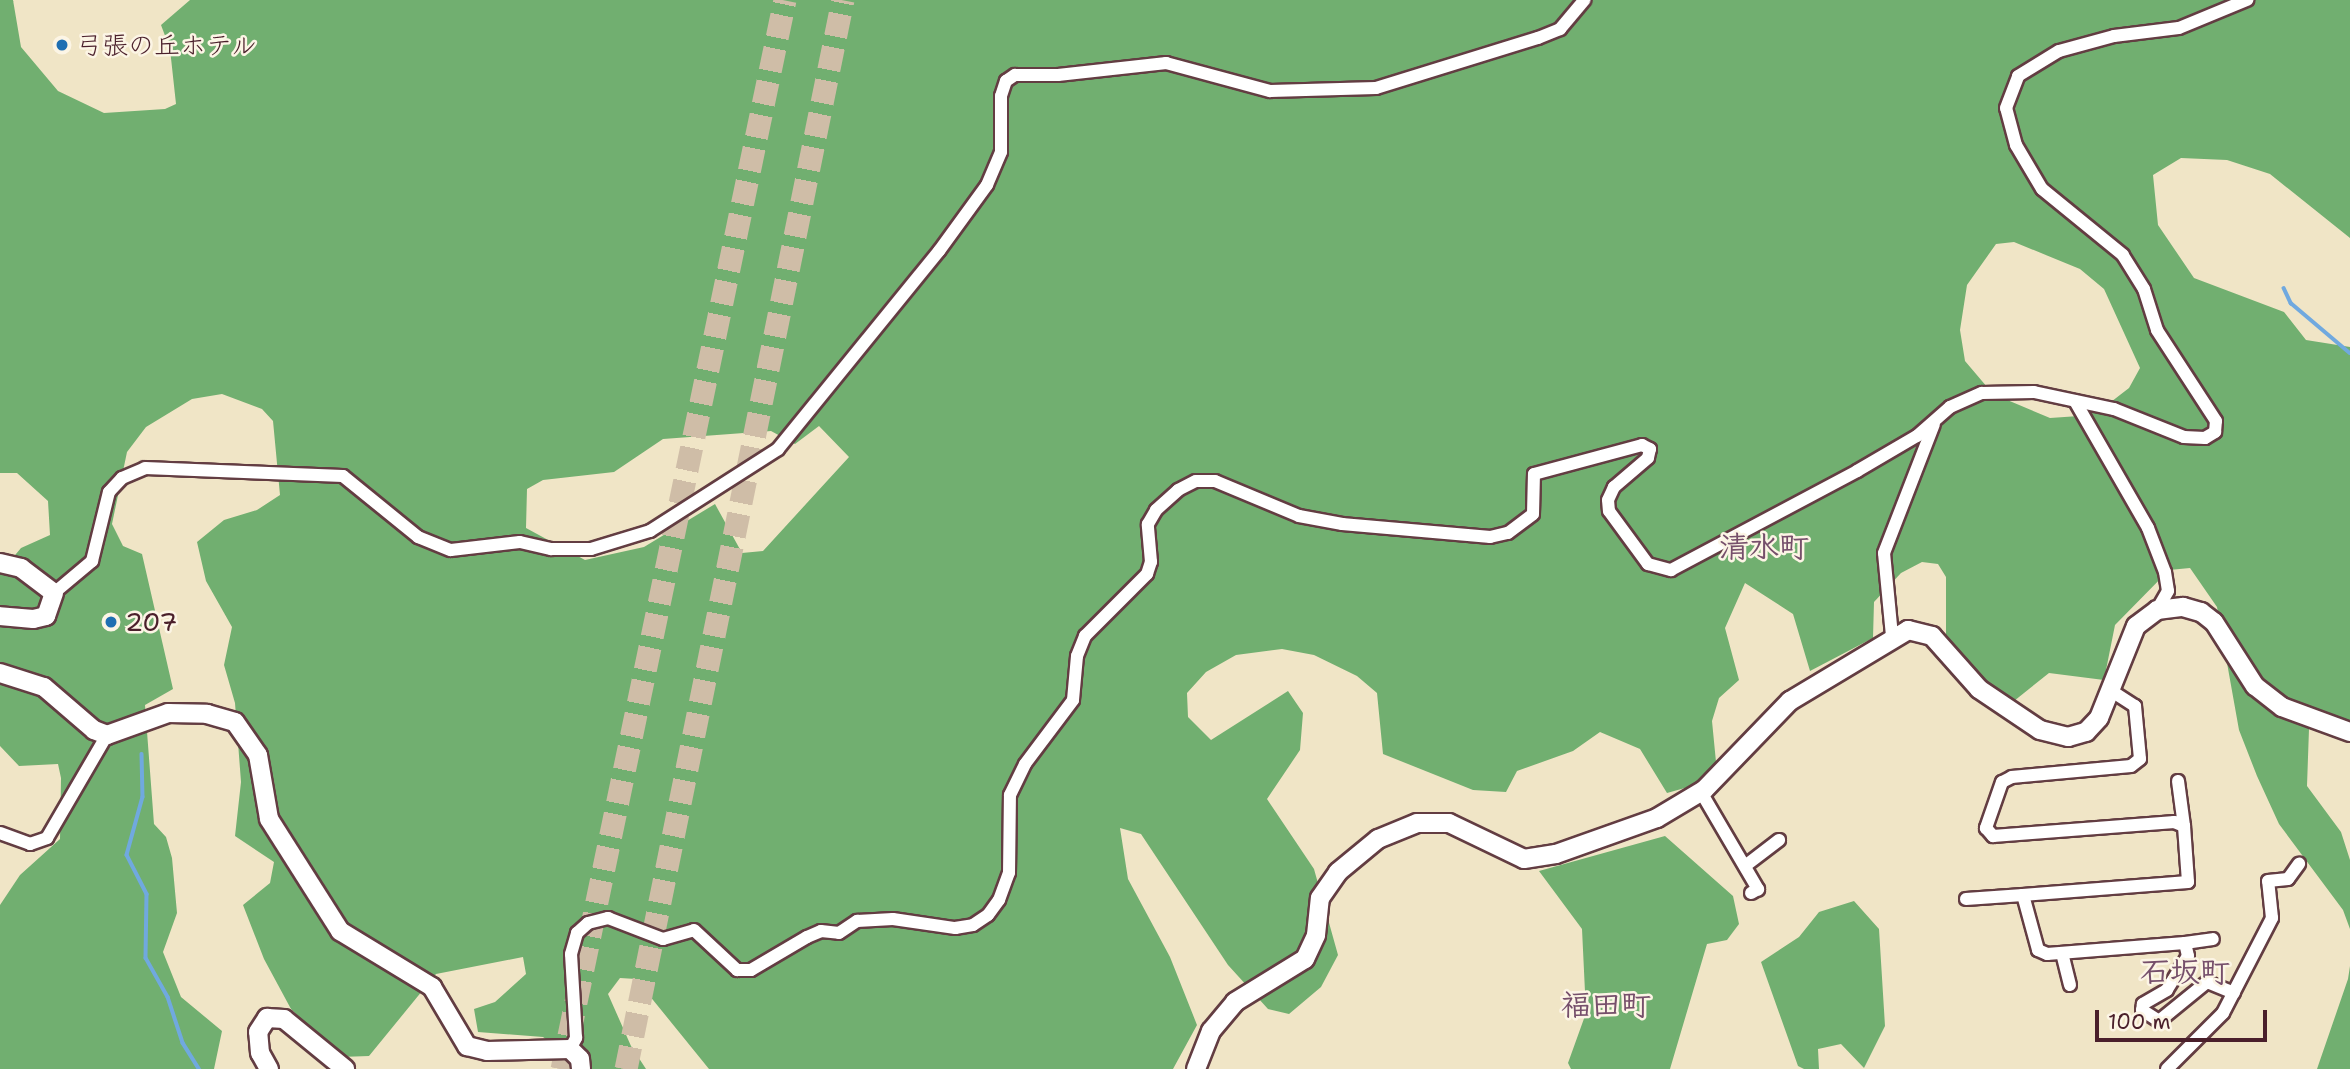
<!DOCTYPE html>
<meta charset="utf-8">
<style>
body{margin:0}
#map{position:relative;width:2350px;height:1069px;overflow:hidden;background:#f0e5c6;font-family:"Shantell Sans","Klee One",sans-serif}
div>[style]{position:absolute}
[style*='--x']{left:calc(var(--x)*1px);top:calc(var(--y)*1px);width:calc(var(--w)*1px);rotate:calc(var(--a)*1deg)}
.forest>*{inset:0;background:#71af70}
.stream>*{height:3.5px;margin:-1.75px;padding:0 1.75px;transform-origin:1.75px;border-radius:1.75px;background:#70a9df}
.highway-tunnel>*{height:23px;margin-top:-11.5px;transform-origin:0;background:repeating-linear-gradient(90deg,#cfbda7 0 23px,transparent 0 34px)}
.roads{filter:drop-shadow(2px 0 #633d42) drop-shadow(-2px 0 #633d42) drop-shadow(0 2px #633d42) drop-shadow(0 -2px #633d42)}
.street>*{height:12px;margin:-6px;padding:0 6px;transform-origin:6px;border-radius:6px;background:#fff}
.secondary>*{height:18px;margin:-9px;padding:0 9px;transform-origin:9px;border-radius:9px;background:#fff}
.dots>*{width:19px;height:19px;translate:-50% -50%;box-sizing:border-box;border:4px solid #fcf5e5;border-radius:50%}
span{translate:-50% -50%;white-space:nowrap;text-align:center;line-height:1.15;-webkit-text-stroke:5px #fcf5e5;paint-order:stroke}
.poi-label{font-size:26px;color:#4a1f2b}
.left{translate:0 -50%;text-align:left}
.quarter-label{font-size:30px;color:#764f6b;font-weight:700}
.scale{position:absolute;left:2095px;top:1010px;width:172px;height:32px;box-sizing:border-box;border:4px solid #4a1f2b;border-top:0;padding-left:9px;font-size:21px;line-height:24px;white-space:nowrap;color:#4a1f2b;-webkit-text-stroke:5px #fcf5e5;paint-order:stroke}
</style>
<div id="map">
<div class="forest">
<div style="clip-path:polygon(evenodd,0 0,13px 0,21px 47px,58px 91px,104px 113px,165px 109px,176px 104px,170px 49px,161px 25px,190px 0,2350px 0,2350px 238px,2270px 174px,2227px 160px,2181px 158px,2153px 175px,2158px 225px,2194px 278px,2284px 312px,2306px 340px,2350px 347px,2350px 726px,2309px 729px,2307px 786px,2341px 832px,2350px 860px,2350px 929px,2343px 910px,2279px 824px,2257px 776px,2239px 730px,2217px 607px,2190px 568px,2169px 570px,2115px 625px,2104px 680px,2049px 673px,2009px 705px,1946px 652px,1946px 577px,1938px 564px,1922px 562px,1901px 573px,1874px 602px,1873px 638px,1810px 671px,1793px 614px,1745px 583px,1725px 628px,1739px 680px,1719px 698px,1712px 721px,1716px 762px,1699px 784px,1667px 793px,1640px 749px,1600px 732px,1573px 751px,1517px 771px,1506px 792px,1473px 790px,1383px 754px,1377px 693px,1357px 676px,1314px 655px,1282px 649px,1236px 655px,1206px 672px,1187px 693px,1188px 717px,1211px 740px,1288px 691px,1303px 713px,1300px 750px,1267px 799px,1314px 869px,1338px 955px,1321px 987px,1289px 1014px,1268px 1009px,1228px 965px,1141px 834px,1120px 828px,1128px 879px,1170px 957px,1197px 1025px,1173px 1069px,709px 1069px,636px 979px,620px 978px,608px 994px,631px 1046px,646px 1069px,587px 1069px,543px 1037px,478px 1032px,474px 1009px,495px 1002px,526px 974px,523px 957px,436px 974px,369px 1056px,340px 1057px,291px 1009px,264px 959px,243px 905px,270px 883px,274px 862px,235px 836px,241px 782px,235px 703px,224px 665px,232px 627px,206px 581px,197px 542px,224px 520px,257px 510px,280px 495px,273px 421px,262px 409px,222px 394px,192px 399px,146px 427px,127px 452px,112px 524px,123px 546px,142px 554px,173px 689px,145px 705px,154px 824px,166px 837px,172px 858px,177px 913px,163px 952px,181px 997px,222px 1031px,214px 1069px,0 1069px,0 905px,20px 875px,60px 839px,61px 778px,58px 764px,19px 766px,0 746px,0 573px,21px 548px,50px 535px,48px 501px,17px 473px,0 473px,0 0,2014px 242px,2080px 269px,2104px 289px,2140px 368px,2129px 388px,2107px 405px,2079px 416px,2050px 418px,1993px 394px,1965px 361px,1960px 330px,1967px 285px,1996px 244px,2014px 242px,0 0,819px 426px,849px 457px,763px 551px,742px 553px,715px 504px,644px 547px,585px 560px,526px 528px,527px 489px,543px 480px,614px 472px,663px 439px,771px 431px,795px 444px,819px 426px)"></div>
<div style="clip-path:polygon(1665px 836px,1733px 896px,1739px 924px,1727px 940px,1707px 944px,1670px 1069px,1571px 1069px,1568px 1063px,1586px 1013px,1582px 929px,1539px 871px)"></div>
<div style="clip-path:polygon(1854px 901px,1879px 929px,1885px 1026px,1864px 1068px,1841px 1044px,1818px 1049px,1819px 1069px,1804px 1069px,1798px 1066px,1761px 962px,1799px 937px,1819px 912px)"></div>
<div style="clip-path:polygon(2350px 966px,2350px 1069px,2317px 1069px,2348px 979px)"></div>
</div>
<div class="stream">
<div style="--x:2284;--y:288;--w:17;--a:65"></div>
<div style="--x:2291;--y:303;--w:77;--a:40.3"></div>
<div style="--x:142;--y:754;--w:43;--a:88.7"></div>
<div style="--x:143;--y:797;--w:60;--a:105.4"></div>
<div style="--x:127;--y:855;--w:44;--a:62.9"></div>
<div style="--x:147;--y:894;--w:64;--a:90.9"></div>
<div style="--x:146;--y:958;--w:45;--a:60.6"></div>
<div style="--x:168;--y:997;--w:48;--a:71.9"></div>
<div style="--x:183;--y:1043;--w:31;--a:58"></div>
</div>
<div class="highway-tunnel">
<div style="--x:562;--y:1069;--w:1092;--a:-78.22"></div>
<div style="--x:626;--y:1069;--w:1091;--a:-78.53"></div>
</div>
<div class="roads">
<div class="street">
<div style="--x:2075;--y:401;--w:146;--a:60.1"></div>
<div style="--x:2148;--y:528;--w:47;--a:68.9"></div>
<div style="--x:2165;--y:572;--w:19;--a:81"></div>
<div style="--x:2168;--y:591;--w:22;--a:120"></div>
<div style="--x:54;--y:593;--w:50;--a:-40.1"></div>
<div style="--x:92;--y:561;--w:71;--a:-76.2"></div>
<div style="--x:109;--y:492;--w:19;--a:-47"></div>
<div style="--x:122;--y:478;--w:25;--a:-23"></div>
<div style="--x:145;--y:468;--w:198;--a:2.3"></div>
<div style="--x:343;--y:476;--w:97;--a:39.1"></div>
<div style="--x:418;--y:537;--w:35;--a:22"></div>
<div style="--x:451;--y:550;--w:69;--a:-6.6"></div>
<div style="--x:520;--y:542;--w:32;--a:13"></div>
<div style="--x:551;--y:549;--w:40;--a:0"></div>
<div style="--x:591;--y:549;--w:62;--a:-17"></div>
<div style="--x:650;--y:531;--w:152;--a:-32.6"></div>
<div style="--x:778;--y:449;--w:255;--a:-50.9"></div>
<div style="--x:939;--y:251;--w:82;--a:-54"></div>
<div style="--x:987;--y:185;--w:36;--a:-67"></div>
<div style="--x:1001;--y:152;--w:56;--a:-90"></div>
<div style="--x:1001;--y:96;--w:16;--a:-72"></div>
<div style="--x:1006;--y:81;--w:11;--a:-34"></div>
<div style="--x:1015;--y:75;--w:43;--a:0"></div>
<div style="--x:1058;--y:75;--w:109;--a:-6.3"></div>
<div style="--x:1166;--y:63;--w:108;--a:15.1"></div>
<div style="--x:1270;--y:91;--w:106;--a:-1.6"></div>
<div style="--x:1376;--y:88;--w:170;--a:-17.2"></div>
<div style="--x:1538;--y:38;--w:24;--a:-22"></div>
<div style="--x:1560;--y:29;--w:38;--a:-50"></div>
<div style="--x:1892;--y:636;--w:83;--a:-95.5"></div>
<div style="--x:1884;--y:553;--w:138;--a:-68.8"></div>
<div style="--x:2110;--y:690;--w:30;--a:33"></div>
<div style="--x:2135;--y:706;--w:53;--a:84.6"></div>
<div style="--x:2140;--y:759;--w:11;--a:142"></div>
<div style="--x:2131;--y:766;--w:120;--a:174.7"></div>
<div style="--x:2012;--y:777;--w:11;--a:153"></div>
<div style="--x:2002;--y:782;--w:49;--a:109.2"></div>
<div style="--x:1986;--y:828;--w:11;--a:49"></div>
<div style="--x:1993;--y:836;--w:182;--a:-4.4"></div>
<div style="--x:2174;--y:822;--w:11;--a:22"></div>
<div style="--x:2184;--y:826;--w:56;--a:85.9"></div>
<div style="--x:2188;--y:882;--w:166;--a:175.5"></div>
<div style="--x:2023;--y:895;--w:57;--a:74.7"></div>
<div style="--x:2038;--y:950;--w:10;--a:24"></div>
<div style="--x:2047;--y:954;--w:138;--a:-4.6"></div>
<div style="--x:2185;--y:943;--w:13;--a:77"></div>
<div style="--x:2188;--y:956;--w:40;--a:122"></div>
<div style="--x:2167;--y:990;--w:28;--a:150"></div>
<div style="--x:2143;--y:1004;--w:6;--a:99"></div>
<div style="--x:2142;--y:1010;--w:20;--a:33"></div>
<div style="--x:2159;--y:1021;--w:62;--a:-39.1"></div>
<div style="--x:2207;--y:982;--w:29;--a:22"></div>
<div style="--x:2178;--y:781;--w:45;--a:82.4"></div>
<div style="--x:1701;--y:792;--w:113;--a:59.6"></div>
<div style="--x:1758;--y:889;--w:8;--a:150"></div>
<div style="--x:0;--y:833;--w:32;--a:20"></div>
<div style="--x:30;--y:844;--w:18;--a:-19"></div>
<div style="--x:47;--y:838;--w:119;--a:-59.8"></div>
<div style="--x:1745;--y:866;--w:43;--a:-37.4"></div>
<div style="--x:1966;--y:899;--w:57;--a:-4"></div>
<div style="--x:2185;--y:943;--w:28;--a:-8"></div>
<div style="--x:2062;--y:953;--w:33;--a:76"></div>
<div style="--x:570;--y:1049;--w:13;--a:-61"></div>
<div style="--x:576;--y:1038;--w:84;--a:-93.4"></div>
<div style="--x:571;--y:954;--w:22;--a:-74"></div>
<div style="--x:577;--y:933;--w:15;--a:-42"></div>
<div style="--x:588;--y:923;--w:21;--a:-14"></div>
<div style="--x:608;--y:918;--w:59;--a:20.9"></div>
<div style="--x:663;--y:939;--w:32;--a:-16"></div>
<div style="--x:694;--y:930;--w:59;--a:42.9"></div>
<div style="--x:737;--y:970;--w:14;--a:0"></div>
<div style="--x:751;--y:970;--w:65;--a:-30.5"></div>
<div style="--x:807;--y:937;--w:15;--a:-23"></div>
<div style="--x:821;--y:931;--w:18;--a:6"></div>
<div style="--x:839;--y:933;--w:22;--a:-34"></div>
<div style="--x:857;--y:921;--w:36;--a:-3"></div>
<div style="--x:893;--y:919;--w:63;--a:8.3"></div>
<div style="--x:955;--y:928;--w:18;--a:-9"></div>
<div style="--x:973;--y:925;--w:18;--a:-34"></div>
<div style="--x:988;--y:915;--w:19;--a:-54"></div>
<div style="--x:999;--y:900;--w:29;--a:-70"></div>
<div style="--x:1009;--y:873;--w:78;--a:-89.3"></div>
<div style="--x:1010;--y:795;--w:34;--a:-64"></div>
<div style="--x:1025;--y:764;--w:80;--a:-53.1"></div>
<div style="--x:1073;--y:700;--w:44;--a:-84.8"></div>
<div style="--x:1077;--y:656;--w:22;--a:-68"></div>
<div style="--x:1085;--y:636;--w:88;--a:-45"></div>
<div style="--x:1147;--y:574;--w:13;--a:-72"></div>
<div style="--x:1151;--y:562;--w:38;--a:-95"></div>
<div style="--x:1148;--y:524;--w:16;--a:-60"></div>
<div style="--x:1156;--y:510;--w:30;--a:-42"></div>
<div style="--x:1178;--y:490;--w:20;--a:-27"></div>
<div style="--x:1196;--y:481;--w:19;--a:0"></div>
<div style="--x:1215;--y:481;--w:91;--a:22.6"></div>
<div style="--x:1299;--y:516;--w:44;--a:10.5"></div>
<div style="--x:1342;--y:524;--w:149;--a:5"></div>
<div style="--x:1490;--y:537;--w:18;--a:-13"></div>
<div style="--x:1508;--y:533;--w:31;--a:-37"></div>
<div style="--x:1533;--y:514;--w:40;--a:-88.6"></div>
<div style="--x:1534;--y:474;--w:112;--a:-15"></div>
<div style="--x:1642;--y:445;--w:9;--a:27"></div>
<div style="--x:1650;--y:449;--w:9;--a:103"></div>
<div style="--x:1648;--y:458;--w:45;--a:139.5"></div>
<div style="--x:1614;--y:487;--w:14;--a:115"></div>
<div style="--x:1608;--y:500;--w:11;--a:85"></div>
<div style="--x:1609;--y:511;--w:66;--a:53.7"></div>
<div style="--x:1648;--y:564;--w:24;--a:15"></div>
<div style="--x:1671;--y:570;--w:211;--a:-28"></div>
<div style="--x:1857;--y:471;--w:69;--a:-30.3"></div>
<div style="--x:1917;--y:436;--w:44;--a:-41.3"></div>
<div style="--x:1950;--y:407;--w:35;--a:-24"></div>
<div style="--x:1982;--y:393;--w:52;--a:-1.1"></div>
<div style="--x:2034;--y:392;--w:82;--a:12"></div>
<div style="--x:2114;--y:409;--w:75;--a:21.8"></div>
<div style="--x:2184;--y:437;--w:21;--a:3"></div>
<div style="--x:2205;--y:438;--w:12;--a:-31"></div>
<div style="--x:2215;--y:432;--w:11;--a:-85"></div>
<div style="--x:2216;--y:421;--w:108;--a:-123"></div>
<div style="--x:2157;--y:330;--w:43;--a:-107.6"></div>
<div style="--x:2144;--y:289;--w:40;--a:-122"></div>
<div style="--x:2123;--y:255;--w:104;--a:-140.8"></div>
<div style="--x:2042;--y:189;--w:51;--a:-120.6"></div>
<div style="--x:2016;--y:145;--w:38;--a:-105"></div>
<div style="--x:2006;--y:108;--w:34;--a:-69"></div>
<div style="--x:2018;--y:76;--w:48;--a:-31.4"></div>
<div style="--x:2059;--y:51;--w:57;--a:-15.3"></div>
<div style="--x:2114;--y:36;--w:65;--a:-7"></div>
<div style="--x:2179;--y:28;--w:74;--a:-22.4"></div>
<div style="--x:2167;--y:1069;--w:79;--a:-45"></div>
<div style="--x:2223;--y:1013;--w:107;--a:-62.7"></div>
<div style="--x:2272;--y:918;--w:37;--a:-96"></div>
<div style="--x:2268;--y:881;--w:20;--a:-6"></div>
<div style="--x:2288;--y:879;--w:19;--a:-54"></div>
</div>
<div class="secondary">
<div style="--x:0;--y:563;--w:22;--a:13"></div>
<div style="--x:21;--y:568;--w:41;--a:37.1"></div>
<div style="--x:54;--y:593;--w:24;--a:109"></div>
<div style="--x:46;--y:616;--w:13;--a:167"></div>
<div style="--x:33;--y:619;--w:33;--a:-175"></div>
<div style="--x:0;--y:673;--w:46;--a:17.7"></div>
<div style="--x:44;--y:687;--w:66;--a:40.7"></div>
<div style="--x:94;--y:730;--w:14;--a:21"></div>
<div style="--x:107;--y:735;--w:65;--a:-19.8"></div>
<div style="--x:168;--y:713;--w:39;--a:1"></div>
<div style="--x:207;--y:714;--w:29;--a:16"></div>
<div style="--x:235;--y:722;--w:40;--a:55.1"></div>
<div style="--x:258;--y:755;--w:65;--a:80.2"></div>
<div style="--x:269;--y:819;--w:133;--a:57.6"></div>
<div style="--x:340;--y:931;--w:108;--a:31.3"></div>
<div style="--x:432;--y:987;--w:69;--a:59.3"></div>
<div style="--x:467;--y:1046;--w:21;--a:14"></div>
<div style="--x:487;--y:1051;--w:83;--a:-1.4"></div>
<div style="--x:570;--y:1049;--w:14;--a:45"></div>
<div style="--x:580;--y:1059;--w:10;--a:84"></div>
<div style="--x:269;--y:1069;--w:18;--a:-119"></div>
<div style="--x:260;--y:1053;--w:21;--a:-95"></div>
<div style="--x:258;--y:1032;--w:17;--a:-57"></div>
<div style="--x:267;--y:1018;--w:17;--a:3"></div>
<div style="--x:284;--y:1019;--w:79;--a:39.3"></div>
<div style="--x:1196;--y:1069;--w:41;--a:-68.5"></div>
<div style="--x:1211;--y:1031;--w:38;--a:-50"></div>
<div style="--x:1235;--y:1002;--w:82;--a:-31.6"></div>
<div style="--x:1305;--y:959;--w:26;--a:-65"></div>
<div style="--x:1316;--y:935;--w:37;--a:-84"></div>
<div style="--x:1320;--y:898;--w:32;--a:-55"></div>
<div style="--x:1338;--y:872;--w:52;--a:-39.5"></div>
<div style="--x:1378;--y:839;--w:42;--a:-22.3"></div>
<div style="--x:1417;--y:823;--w:32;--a:0"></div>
<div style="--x:1449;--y:823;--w:83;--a:25.6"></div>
<div style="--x:1524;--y:859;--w:32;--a:-9"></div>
<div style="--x:1556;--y:854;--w:107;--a:-19.6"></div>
<div style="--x:1657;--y:818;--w:55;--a:-30.8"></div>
<div style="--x:1704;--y:790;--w:124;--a:-46"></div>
<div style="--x:1790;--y:701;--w:138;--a:-31"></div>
<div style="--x:1908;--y:630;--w:25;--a:14"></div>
<div style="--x:1932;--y:636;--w:71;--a:48.4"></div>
<div style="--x:1979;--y:689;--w:73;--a:33.9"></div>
<div style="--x:2040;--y:730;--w:29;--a:14"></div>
<div style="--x:2068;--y:737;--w:19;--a:-16"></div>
<div style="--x:2086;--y:732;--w:19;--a:-47"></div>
<div style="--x:2099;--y:718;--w:99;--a:-68.1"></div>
<div style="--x:2136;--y:626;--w:26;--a:-37"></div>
<div style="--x:2157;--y:610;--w:26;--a:-7"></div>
<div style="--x:2183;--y:607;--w:19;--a:16"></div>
<div style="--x:2201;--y:612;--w:16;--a:38"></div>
<div style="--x:2214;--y:622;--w:76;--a:57.4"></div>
<div style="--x:2255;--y:686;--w:34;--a:38"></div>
<div style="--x:2282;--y:707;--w:72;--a:20.2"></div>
</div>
</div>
<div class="dots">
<div style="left:62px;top:45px;background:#1f6fb2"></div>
<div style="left:111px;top:622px;background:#1f6fb2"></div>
</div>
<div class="poi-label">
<span class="left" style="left:76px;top:45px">弓張の丘ホテル</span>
<span class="left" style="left:125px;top:622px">207</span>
</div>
<div class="quarter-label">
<span style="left:1764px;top:547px">清水町</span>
<span style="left:2185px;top:972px">石坂町</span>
<span style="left:1606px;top:1005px">福田町</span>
</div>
<div class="scale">100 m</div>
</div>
